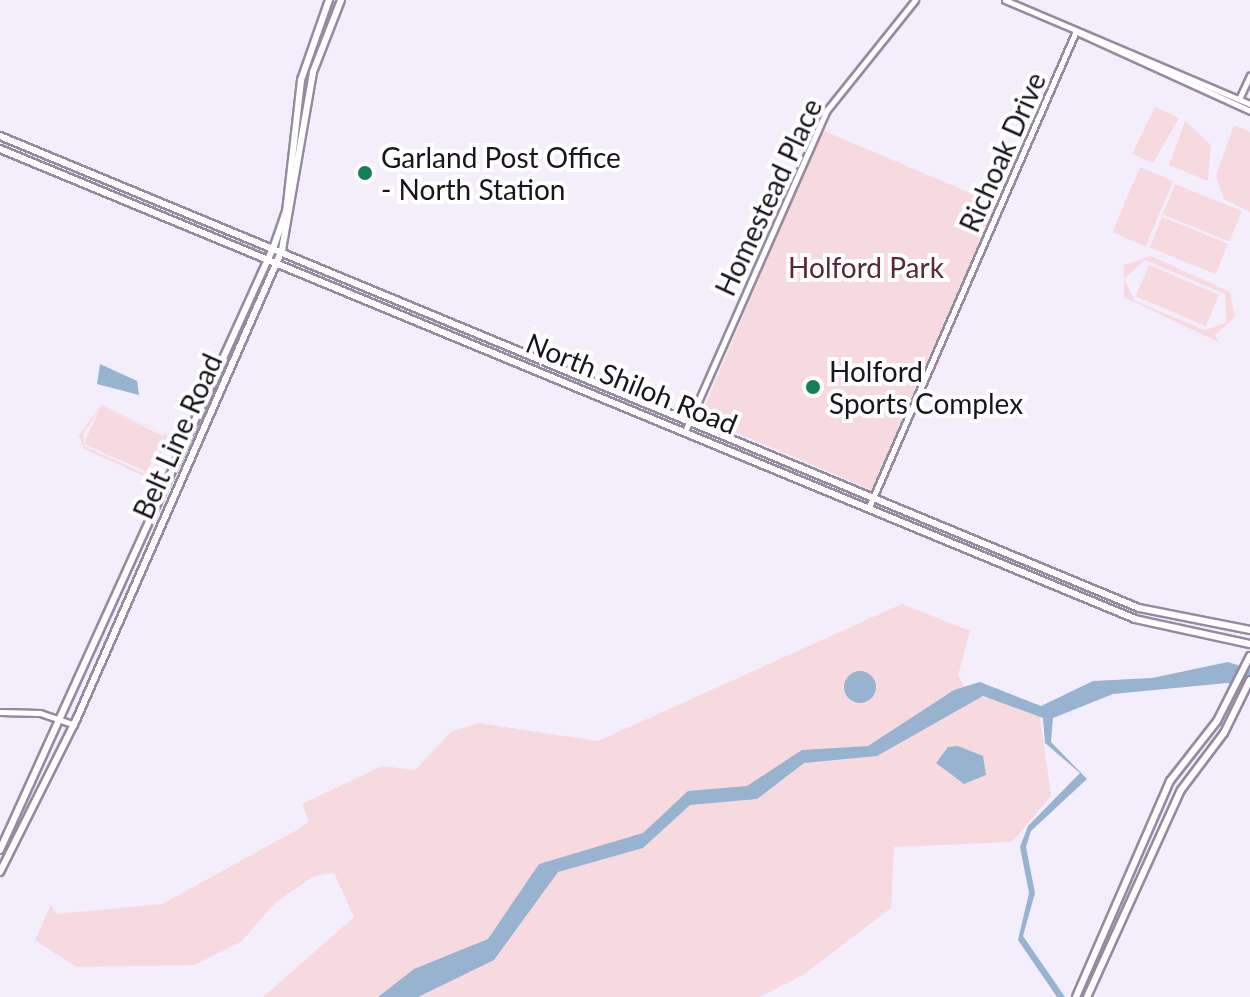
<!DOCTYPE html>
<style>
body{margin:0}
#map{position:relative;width:1250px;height:997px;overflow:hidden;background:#f4eefc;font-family:Lato,sans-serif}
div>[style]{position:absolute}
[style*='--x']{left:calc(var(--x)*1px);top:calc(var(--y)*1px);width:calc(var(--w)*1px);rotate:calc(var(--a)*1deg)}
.green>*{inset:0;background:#f6dae0;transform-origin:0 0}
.water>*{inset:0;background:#98b3cf}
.round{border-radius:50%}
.roads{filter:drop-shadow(2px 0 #958ba1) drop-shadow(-2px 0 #958ba1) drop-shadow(0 2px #958ba1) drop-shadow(0 -2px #958ba1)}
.minor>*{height:5px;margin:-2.5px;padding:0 2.5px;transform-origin:2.5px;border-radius:2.5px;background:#fff}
.major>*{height:6px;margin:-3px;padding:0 3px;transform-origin:3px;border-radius:3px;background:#fff}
.dots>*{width:22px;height:22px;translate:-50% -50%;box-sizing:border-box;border:4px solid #fff;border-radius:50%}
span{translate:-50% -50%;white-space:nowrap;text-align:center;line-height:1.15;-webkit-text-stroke:8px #fff;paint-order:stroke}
.street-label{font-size:28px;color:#19151d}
.poi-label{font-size:28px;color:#19151d}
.left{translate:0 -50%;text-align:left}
.park-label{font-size:28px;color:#5b2636}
</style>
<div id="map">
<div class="green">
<div style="clip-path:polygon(1155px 107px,1179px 118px,1153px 163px,1132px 154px)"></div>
<div style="clip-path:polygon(1185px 121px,1211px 145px,1208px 181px,1169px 165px)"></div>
<div style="clip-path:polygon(1234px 125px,1250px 132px,1250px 212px,1224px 199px,1216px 176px)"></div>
<div style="left:822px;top:130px;width:191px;height:312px;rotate:23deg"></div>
<div style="left:1140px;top:167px;width:36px;height:71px;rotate:23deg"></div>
<div style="left:1175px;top:184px;width:72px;height:33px;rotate:22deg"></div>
<div style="left:1162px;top:217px;width:71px;height:33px;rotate:22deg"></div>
<div style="clip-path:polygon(evenodd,1151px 256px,1230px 292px,1235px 317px,1215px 335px,1220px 343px,1124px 297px,1124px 265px,1151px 256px,1145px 260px,1225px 294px,1226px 323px,1204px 330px,1135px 301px,1124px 279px,1145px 260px)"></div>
<div style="left:1149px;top:265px;width:76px;height:34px;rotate:23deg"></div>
<div style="clip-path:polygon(evenodd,101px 405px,167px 435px,155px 473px,142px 475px,84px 449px,79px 435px,101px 405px,100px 408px,84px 444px,147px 472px,163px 436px,105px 408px,164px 434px,154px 470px,143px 473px,84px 446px,83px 434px,100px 408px)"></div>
<div style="clip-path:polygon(902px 604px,970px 631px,958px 676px,971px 696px,1012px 702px,1040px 717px,1051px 796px,1012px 842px,894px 847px,891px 908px,803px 975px,759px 997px,263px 997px,354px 917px,334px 873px,314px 876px,275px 903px,241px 942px,194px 965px,76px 967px,35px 940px,51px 905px,56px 914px,162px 904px,297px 830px,309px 821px,302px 804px,382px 766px,415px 770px,451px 732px,478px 723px,598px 741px)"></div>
</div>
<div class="water">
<div style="clip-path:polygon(100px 364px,137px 381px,139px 395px,97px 384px)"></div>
<div style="clip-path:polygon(1228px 662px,1250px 669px,1250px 688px,1227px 683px,1113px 694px,1053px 718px,1051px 742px,1087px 779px,1031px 831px,1026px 847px,1035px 893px,1023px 936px,1065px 997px,1057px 997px,1018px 940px,1029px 893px,1020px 847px,1028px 826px,1080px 773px,1045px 743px,1043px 718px,983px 696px,877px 756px,804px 763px,757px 799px,690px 805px,643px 848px,558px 872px,494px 960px,418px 997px,378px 997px,414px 969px,488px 939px,539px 864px,643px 833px,688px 791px,747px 786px,802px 750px,868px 746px,954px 690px,980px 682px,1041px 706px,1093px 681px,1152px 678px)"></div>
<div class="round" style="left:844px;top:671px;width:32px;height:32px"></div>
<div style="clip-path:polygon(958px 746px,983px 756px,986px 775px,964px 784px,936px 763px,948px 747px)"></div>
</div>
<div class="roads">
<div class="minor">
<div style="--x:1005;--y:0;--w:266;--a:23"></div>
<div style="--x:1077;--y:32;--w:190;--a:24.5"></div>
<div style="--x:1239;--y:99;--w:26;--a:-65"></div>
<div style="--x:686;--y:429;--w:349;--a:-66.2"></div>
<div style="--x:827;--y:110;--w:141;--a:-51.3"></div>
<div style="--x:869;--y:507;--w:519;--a:-66.5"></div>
<div style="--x:0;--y:712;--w:40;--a:1.4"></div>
<div style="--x:40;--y:713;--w:36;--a:19"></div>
</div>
<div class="major">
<div style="--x:0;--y:136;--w:1233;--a:22.51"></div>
<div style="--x:1139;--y:608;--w:113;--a:11.2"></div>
<div style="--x:0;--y:149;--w:1228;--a:22.49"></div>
<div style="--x:1135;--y:619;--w:118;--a:12.3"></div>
<div style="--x:0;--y:850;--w:663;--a:-65.6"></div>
<div style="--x:274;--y:246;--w:36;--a:-71"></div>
<div style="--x:286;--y:212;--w:133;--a:-83.5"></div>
<div style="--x:301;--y:80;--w:85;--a:-70.7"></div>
<div style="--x:0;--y:872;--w:172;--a:-63.4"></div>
<div style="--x:77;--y:718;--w:511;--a:-66.34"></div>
<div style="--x:282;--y:250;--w:181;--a:-80.1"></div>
<div style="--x:313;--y:72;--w:77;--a:-68.7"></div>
<div style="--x:1076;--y:997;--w:236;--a:-66.5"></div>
<div style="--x:1170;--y:781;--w:76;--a:-51.9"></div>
<div style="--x:1217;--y:721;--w:73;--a:-63.1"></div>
<div style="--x:1087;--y:997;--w:227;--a:-65.6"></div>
<div style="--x:1181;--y:790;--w:71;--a:-53"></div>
<div style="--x:1224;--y:733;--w:59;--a:-63.9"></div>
</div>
</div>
<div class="dots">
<div style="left:365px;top:173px;background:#167f5a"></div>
<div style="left:813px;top:387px;background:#167f5a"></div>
</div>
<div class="street-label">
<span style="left:1002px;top:152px;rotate:-66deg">Richoak Drive</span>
<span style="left:768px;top:197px;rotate:-65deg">Homestead Place</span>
<span style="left:632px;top:383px;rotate:22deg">North Shiloh Road</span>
<span style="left:177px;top:436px;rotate:-66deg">Belt Line Road</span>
</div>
<div class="poi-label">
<span class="left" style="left:381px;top:173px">Garland Post Office<br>- North Station</span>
<span class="left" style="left:829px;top:387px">Holford<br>Sports Complex</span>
</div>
<div class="park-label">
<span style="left:866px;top:267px">Holford Park</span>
</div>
</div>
